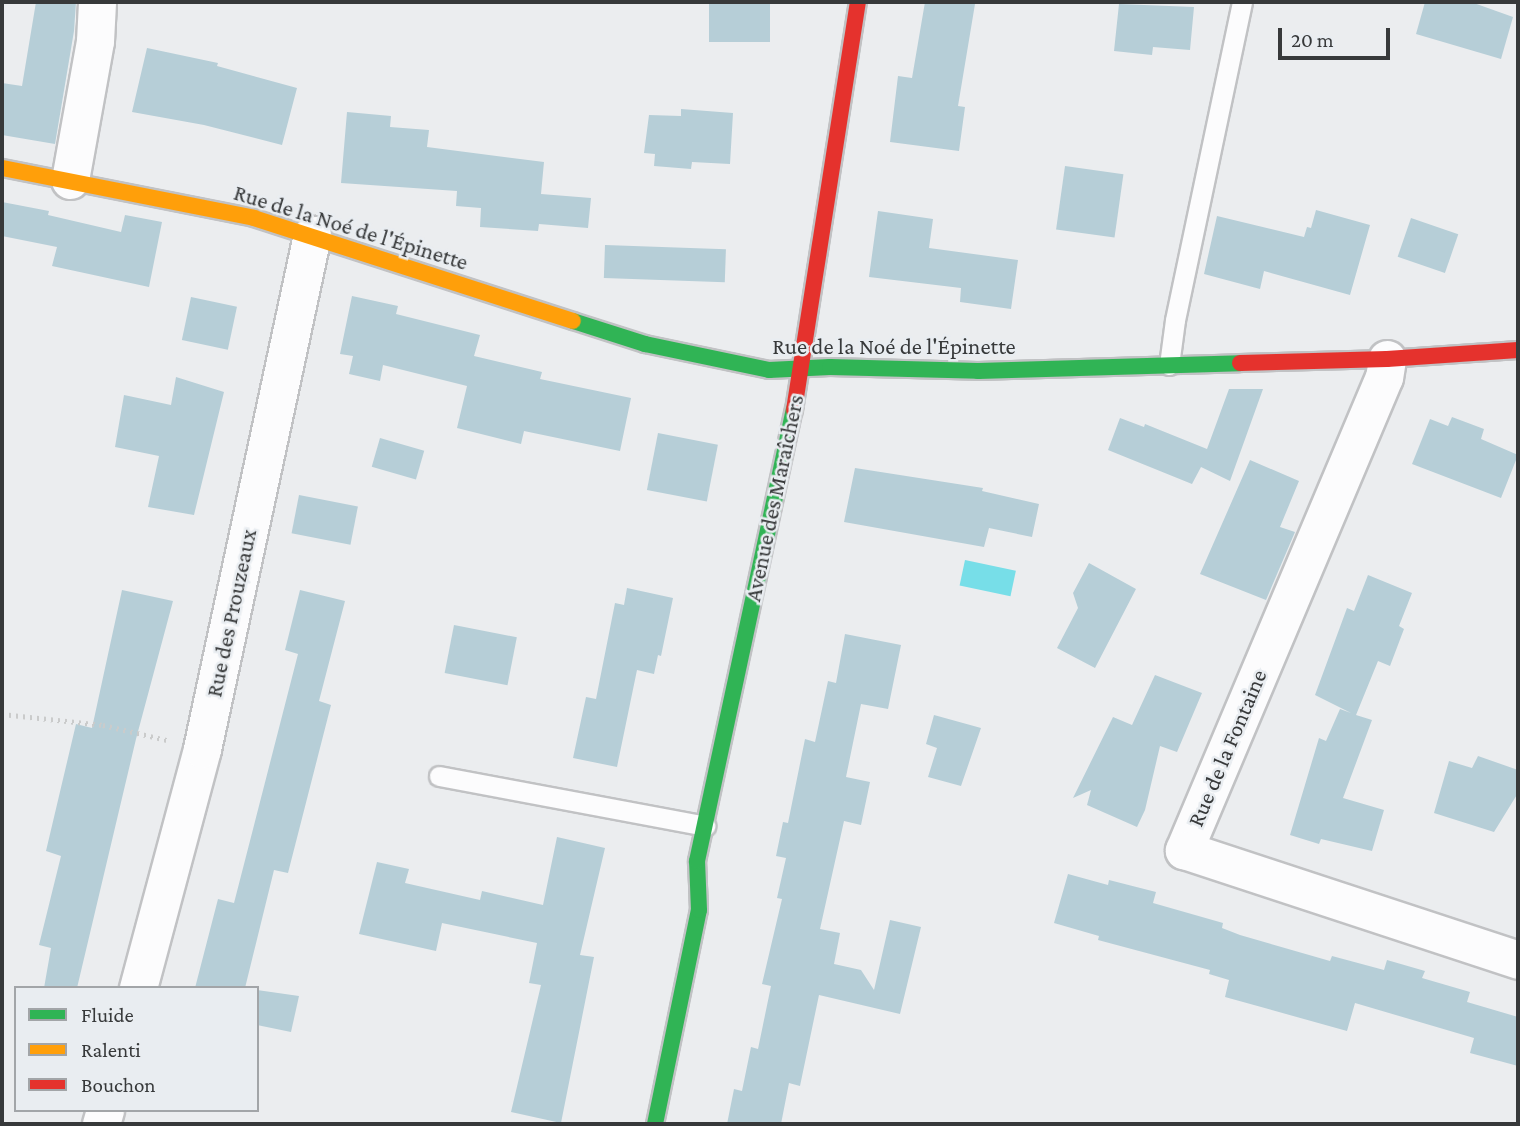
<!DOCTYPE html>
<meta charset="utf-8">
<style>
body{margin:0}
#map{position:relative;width:1520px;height:1126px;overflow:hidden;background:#ebedef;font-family:"Crimson Pro",serif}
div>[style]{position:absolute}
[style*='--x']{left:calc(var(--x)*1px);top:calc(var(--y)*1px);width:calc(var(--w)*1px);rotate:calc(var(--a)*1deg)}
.water>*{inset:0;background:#77dee8;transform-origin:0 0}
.building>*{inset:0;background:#b6ced7;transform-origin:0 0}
.path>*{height:4.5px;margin-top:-2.25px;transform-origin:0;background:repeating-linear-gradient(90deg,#cacbcb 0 2px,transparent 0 7px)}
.roads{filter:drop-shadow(2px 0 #c1c2c4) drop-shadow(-2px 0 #c1c2c4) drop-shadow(0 2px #c1c2c4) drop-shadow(0 -2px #c1c2c4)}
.lane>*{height:19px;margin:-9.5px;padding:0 9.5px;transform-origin:9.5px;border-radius:9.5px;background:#fcfcfd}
.street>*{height:37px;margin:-18.5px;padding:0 18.5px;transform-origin:18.5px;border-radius:18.5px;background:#fcfcfd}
.fast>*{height:16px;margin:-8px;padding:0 8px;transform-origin:8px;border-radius:8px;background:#30b455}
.slow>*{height:16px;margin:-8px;padding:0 8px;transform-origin:8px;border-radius:8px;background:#ff9f0a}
.jam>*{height:16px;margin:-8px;padding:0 8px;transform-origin:8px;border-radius:8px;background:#e5322d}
span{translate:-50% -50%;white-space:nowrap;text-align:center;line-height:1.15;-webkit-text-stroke:5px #e9edf1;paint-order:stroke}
.street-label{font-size:23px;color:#37393a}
.frame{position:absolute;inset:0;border:4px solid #37393a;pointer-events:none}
.legend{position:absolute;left:14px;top:986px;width:245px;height:126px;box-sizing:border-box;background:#e9edf1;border:2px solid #a2a5a8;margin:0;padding:9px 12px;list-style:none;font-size:21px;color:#37393a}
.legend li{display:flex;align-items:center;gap:14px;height:35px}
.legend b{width:35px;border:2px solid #a2a5a8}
.scale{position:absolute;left:1278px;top:28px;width:112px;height:32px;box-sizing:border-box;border:4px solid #37393a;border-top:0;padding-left:9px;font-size:21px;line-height:24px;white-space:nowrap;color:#37393a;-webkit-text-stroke:5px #e9edf1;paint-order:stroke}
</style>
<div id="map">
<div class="water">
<div style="left:965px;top:560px;width:52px;height:26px;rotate:12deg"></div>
</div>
<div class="building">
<div style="clip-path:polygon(36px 2px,76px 2px,74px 31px,55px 144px,2px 135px,2px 83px,22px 86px)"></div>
<div style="left:709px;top:2px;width:61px;height:40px"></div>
<div style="clip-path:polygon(925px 2px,975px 4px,958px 106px,965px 107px,959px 151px,890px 142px,898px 76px,912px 78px)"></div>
<div style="clip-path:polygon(1425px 2px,1471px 2px,1513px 17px,1501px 59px,1416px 34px)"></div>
<div style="clip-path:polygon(1119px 4px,1194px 7px,1190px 50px,1153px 47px,1152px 55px,1114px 51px)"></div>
<div style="clip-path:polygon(147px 48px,218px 63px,217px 66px,297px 88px,282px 145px,204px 125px,132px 112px)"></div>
<div style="clip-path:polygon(681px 109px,733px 113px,730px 164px,692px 162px,691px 169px,654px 166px,655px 154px,644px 153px,649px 115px,681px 116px)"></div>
<div style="clip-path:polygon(347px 112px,391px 116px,390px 127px,429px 130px,427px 147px,544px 162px,541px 194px,591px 198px,588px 228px,539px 224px,538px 231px,480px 227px,481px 208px,456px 206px,457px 191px,341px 183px)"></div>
<div style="left:1065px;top:166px;width:59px;height:64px;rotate:8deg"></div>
<div style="clip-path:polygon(2px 202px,49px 211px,48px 215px,121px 232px,125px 215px,162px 222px,149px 287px,52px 266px,57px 247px,2px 236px)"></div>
<div style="clip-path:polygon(1316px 210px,1370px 225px,1350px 295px,1264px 271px,1260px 289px,1204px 274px,1217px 216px,1304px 237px,1307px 227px,1311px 228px)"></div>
<div style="clip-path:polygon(878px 211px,933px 219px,929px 248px,1018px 260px,1011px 309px,960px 302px,961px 288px,869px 277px)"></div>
<div style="left:1411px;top:218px;width:50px;height:41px;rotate:19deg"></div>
<div style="left:605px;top:245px;width:121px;height:33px;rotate:2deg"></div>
<div style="clip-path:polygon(352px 296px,398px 306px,396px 314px,480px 335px,474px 356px,542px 372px,540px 379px,631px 398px,620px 451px,524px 431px,521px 444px,457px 428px,467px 386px,383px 365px,380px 381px,349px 374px,353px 356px,340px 354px)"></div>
<div style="left:191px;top:297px;width:47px;height:44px;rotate:12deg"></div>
<div style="clip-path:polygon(176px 377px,224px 392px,194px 515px,148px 507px,159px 456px,115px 447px,124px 395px,171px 405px)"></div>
<div style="clip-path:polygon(1229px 389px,1263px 389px,1230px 481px,1201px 467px,1192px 484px,1108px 450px,1120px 418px,1144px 427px,1145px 424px,1207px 449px)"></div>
<div style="clip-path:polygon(1452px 417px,1484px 429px,1481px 439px,1518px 455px,1501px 498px,1412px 464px,1430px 419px,1448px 426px)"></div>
<div style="left:658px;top:433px;width:61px;height:58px;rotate:11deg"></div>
<div style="left:380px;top:438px;width:46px;height:30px;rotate:16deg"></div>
<div style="clip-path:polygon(1250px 460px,1299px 481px,1280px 527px,1295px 532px,1266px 600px,1200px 574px)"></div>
<div style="clip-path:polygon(855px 468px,983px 488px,982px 491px,1039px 504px,1032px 537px,989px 528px,984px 547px,844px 522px)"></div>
<div style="left:299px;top:495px;width:60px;height:39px;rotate:11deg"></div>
<div style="clip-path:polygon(1089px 563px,1136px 589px,1095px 668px,1057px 648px,1078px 608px,1073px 593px)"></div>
<div style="clip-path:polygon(1368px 575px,1412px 593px,1399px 626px,1404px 629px,1390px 666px,1378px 661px,1356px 715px,1372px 720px,1343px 798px,1384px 810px,1372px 851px,1321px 839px,1319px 844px,1290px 835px,1319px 738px,1326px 741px,1340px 709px,1351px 713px,1315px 695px,1347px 608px,1354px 611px)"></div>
<div style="clip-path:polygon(627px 588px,673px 598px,661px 656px,658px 655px,654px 674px,637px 670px,617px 767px,573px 758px,586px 697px,596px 699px,615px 603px,624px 605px)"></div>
<div style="clip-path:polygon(122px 590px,173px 601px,136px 739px,77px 988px,44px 988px,51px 948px,39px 945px,61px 856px,46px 851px,76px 724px,92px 728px)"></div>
<div style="clip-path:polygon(300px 590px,345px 601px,319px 701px,331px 705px,288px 873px,274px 870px,245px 988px,195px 988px,218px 899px,234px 903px,298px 654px,285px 650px)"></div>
<div style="left:454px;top:625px;width:64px;height:49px;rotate:11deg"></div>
<div style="clip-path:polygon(845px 634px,901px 645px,888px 709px,861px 704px,846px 777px,870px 782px,861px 825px,844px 821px,820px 929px,840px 933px,834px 964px,861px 970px,874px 990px,890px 920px,921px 927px,900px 1014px,819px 995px,800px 1086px,789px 1083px,781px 1124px,727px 1124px,734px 1089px,742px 1091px,751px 1047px,758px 1049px,771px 986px,762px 984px,782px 899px,777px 898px,786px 858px,776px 856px,783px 822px,788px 823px,805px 739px,815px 742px,828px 681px,836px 683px)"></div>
<div style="clip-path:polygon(1155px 675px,1202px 693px,1177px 752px,1160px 746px,1145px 810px,1137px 827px,1087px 805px,1091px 790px,1073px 798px,1113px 717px,1132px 725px)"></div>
<div style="clip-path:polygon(934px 715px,981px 728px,961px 786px,928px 777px,937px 748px,926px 744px)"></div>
<div style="clip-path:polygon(1478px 756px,1518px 770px,1518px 793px,1494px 832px,1434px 813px,1449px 761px,1472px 768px)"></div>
<div style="clip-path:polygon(557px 837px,605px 848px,580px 955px,594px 957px,561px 1123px,511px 1112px,541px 985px,529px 983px,537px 943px,442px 923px,436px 951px,359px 934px,377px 862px,409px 869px,405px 883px,480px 900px,482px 891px,543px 905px)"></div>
<div style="clip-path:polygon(1068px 874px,1108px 885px,1109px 880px,1156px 892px,1153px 903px,1223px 923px,1222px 928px,1240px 935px,1330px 961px,1332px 956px,1384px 970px,1387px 960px,1425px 971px,1422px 978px,1470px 992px,1467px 1002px,1518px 1017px,1518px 1066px,1470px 1053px,1474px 1038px,1355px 1003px,1347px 1031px,1225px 997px,1229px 980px,1209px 974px,1210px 970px,1098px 940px,1099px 936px,1054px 923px)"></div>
<div style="clip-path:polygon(257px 990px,299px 996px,291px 1032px,257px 1025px)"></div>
</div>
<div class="path">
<div style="--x:2;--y:714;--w:102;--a:6.2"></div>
<div style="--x:103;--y:725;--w:66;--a:13.2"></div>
</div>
<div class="roads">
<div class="lane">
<div style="--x:1169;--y:365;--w:45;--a:-82.4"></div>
<div style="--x:1175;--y:320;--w:325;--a:-78.1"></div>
<div style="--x:439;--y:776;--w:271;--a:10.6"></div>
</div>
<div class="street">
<div style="--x:70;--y:180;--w:141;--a:-79.8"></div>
<div style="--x:95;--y:41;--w:39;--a:-87"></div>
<div style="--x:1387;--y:359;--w:18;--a:99"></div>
<div style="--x:1384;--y:377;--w:514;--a:112.92"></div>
<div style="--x:1184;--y:850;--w:352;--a:18.2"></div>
<div style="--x:138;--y:988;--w:247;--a:-75"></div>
<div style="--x:202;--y:749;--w:526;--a:-77.92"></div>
<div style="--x:101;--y:1124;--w:15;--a:-74"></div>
</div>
<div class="fast">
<div style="--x:573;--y:321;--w:76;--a:17.7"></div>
<div style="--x:645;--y:344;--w:127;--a:11.8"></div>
<div style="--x:769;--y:370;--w:61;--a:-2.8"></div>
<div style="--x:830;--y:367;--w:148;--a:1.5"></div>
<div style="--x:978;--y:371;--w:262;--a:-1.7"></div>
<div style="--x:655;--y:1124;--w:218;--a:-78.4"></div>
<div style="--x:699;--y:910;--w:49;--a:-92.3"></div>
<div style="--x:697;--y:861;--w:461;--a:-77.9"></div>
</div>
<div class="slow">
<div style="--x:2;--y:168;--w:257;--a:11.2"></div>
<div style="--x:254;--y:218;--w:335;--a:17.9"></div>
</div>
<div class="jam">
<div style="--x:1240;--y:363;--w:147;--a:-1.6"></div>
<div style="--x:1387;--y:359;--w:131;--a:-3.9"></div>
<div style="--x:794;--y:410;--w:413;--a:-81.1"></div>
</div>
</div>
<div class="street-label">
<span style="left:351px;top:227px;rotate:17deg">Rue de la Noé de l'Épinette</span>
<span style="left:894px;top:346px">Rue de la Noé de l'Épinette</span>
<span style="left:774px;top:498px;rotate:-78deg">Avenue des Maraîchers</span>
<span style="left:231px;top:613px;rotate:-78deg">Rue des Prouzeaux</span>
<span style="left:1227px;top:748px;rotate:-67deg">Rue de la Fontaine</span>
</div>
<div class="frame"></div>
<ul class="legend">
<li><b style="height:9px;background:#30b455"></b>Fluide</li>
<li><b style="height:9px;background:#ff9f0a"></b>Ralenti</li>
<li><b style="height:9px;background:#e5322d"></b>Bouchon</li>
</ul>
<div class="scale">20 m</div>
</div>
